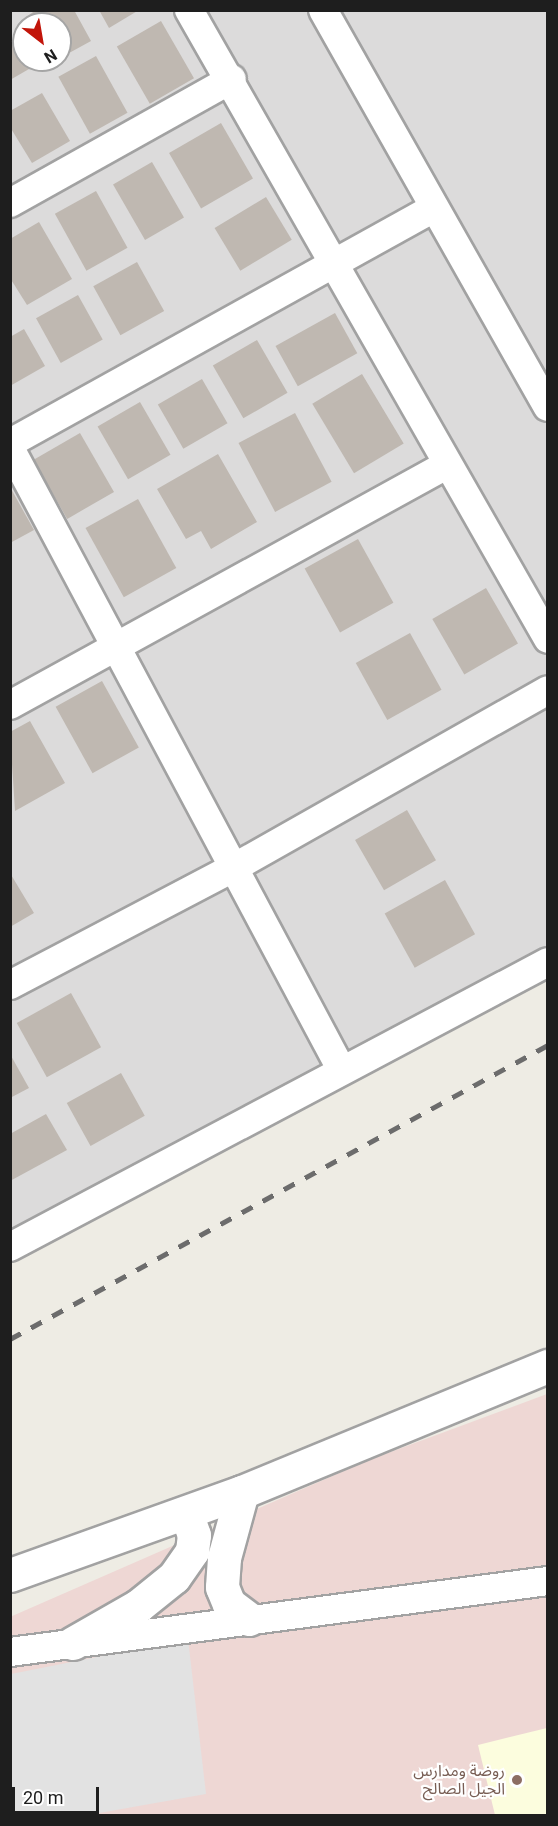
<!DOCTYPE html>
<meta charset="utf-8">
<style>
body{margin:0}
#map{position:relative;width:558px;height:1826px;overflow:hidden;background:#eeece4;font-family:Roboto,"Noto Sans Arabic",sans-serif}
div>[style]{position:absolute}
[style*='--x']{left:calc(var(--x)*1px);top:calc(var(--y)*1px);width:calc(var(--w)*1px);rotate:calc(var(--a)*1deg)}
.residential>*{inset:0;background:#dcdbdb}
.commercial>*{inset:0;background:#eed7d4}
.education>*{inset:0;background:#fcfdde}
.parking>*{inset:0;background:#e2e2e2}
.building>*{inset:0;background:#bfb8b1;transform-origin:0 0}
.roads{filter:drop-shadow(2px 0 #a2a2a2) drop-shadow(-2px 0 #a2a2a2) drop-shadow(0 2px #a2a2a2) drop-shadow(0 -2px #a2a2a2)}
.minor>*{height:28px;margin:-14px;padding:0 14px;transform-origin:14px;border-radius:14px;background:#fff}
.tertiary>*{height:33px;margin:-16.5px;padding:0 16.5px;transform-origin:16.5px;border-radius:16.5px;background:#fff}
.rail>*{height:4.5px;margin-top:-2.25px;transform-origin:0;background:repeating-linear-gradient(90deg,#6c6c6c 0 12px,transparent 0 24px)}
.dots>*{width:16px;height:16px;translate:-50% -50%;box-sizing:border-box;border:3px solid #fff;border-radius:50%}
span{translate:-50% -50%;white-space:nowrap;text-align:center;line-height:1.15;-webkit-text-stroke:4.5px #fff;paint-order:stroke}
.education-label{font-size:16px;color:#785e54}
.right{translate:-100% -50%;text-align:right}
.frame{position:absolute;inset:0;border:12px solid #1e1e1e;pointer-events:none}
.north{position:absolute;left:12px;top:12px;width:60px;height:60px;box-sizing:border-box;background:#fff;border:2px solid #a5a5a5;border-radius:50%;rotate:149deg;font-size:16px;font-weight:700;line-height:24px;text-align:center;color:#1e1e1e}
.north::after{content:'';display:block;margin:auto;width:21px;height:27px;background:#c2150a;clip-path:polygon(50% 0,100% 100%,50% 72%,0 100%)}
.scale{position:absolute;left:12px;top:1787px;width:87px;height:27px;box-sizing:border-box;border:3px solid #1e1e1e;border-top:0;padding-left:8px;font-size:18px;line-height:21px;white-space:nowrap;color:#1e1e1e;-webkit-text-stroke:4px #fff;paint-order:stroke}
</style>
<div id="map">
<div class="residential">
<div style="clip-path:polygon(evenodd,11px 11px,547px 11px,547px 957px,11px 1254px,11px 11px,24px 24px,60px 24px,60px 60px,24px 60px,24px 24px)"></div>
</div>
<div class="commercial">
<div style="clip-path:polygon(547px 1394px,547px 1815px,11px 1815px,10px 1617px,369px 1460px)"></div>
</div>
<div class="education">
<div style="clip-path:polygon(547px 1728px,547px 1815px,495px 1815px,478px 1745px)"></div>
</div>
<div class="parking">
<div style="clip-path:polygon(188px 1639px,206px 1794px,88px 1815px,11px 1816px,11px 1674px)"></div>
</div>
<div class="building">
<div style="clip-path:polygon(36px 10px,74px 10px,91px 41px,60px 58px,60px 24px,30px 24px,26px 17px)"></div>
<div style="clip-path:polygon(99px 10px,139px 10px,109px 28px)"></div>
<div style="left:161px;top:21px;width:66px;height:51px;rotate:60deg"></div>
<div style="clip-path:polygon(10px 37px,29px 69px,10px 80px)"></div>
<div style="left:96px;top:56px;width:65px;height:43px;rotate:61deg"></div>
<div style="clip-path:polygon(42px 93px,70px 141px,32px 163px,10px 127px,10px 111px)"></div>
<div style="left:221px;top:123px;width:64px;height:60px;rotate:60deg"></div>
<div style="left:152px;top:162px;width:64px;height:45px;rotate:60deg"></div>
<div style="left:96px;top:191px;width:65px;height:47px;rotate:61deg"></div>
<div style="left:266px;top:197px;width:50px;height:60px;rotate:59deg"></div>
<div style="clip-path:polygon(39px 222px,72px 279px,27px 305px,10px 278px,10px 239px)"></div>
<div style="left:137px;top:262px;width:56px;height:50px;rotate:61deg"></div>
<div style="left:78px;top:295px;width:51px;height:48px;rotate:61deg"></div>
<div style="left:335px;top:313px;width:46px;height:68px;rotate:61deg"></div>
<div style="clip-path:polygon(24px 329px,45px 366px,10px 386px,10px 337px)"></div>
<div style="left:257px;top:340px;width:61px;height:51px;rotate:60deg"></div>
<div style="left:362px;top:374px;width:81px;height:58px;rotate:59deg"></div>
<div style="left:202px;top:379px;width:51px;height:51px;rotate:60deg"></div>
<div style="left:140px;top:402px;width:61px;height:49px;rotate:60deg"></div>
<div style="left:295px;top:413px;width:78px;height:64px;rotate:62deg"></div>
<div style="left:80px;top:433px;width:68px;height:54px;rotate:60deg"></div>
<div style="clip-path:polygon(218px 454px,257px 522px,211px 549px,201px 531px,186px 539px,157px 489px)"></div>
<div style="clip-path:polygon(10px 487px,34px 530px,10px 543px)"></div>
<div style="left:138px;top:499px;width:79px;height:60px;rotate:61deg"></div>
<div style="left:358px;top:539px;width:73px;height:61px;rotate:61deg"></div>
<div style="left:486px;top:588px;width:64px;height:62px;rotate:60deg"></div>
<div style="left:410px;top:633px;width:65px;height:62px;rotate:61deg"></div>
<div style="left:102px;top:681px;width:76px;height:53px;rotate:61deg"></div>
<div style="clip-path:polygon(30px 721px,65px 783px,15px 811px,10px 732px)"></div>
<div style="left:407px;top:810px;width:58px;height:60px;rotate:60deg"></div>
<div style="clip-path:polygon(10px 873px,34px 913px,10px 927px)"></div>
<div style="left:445px;top:880px;width:62px;height:69px;rotate:61deg"></div>
<div style="left:71px;top:993px;width:62px;height:62px;rotate:61deg"></div>
<div style="clip-path:polygon(10px 1054px,29px 1088px,10px 1098px)"></div>
<div style="left:121px;top:1073px;width:49px;height:62px;rotate:61deg"></div>
<div style="clip-path:polygon(46px 1114px,67px 1150px,10px 1181px,10px 1134px)"></div>
</div>
<div class="roads">
<div class="minor">
<div style="--x:189;--y:10;--w:724;--a:60.28"></div>
<div style="--x:323;--y:10;--w:456;--a:60.5"></div>
<div style="--x:10;--y:203;--w:254;--a:-29.2"></div>
<div style="--x:10;--y:443;--w:483;--a:-29"></div>
<div style="--x:10;--y:448;--w:704;--a:61.94"></div>
<div style="--x:10;--y:705;--w:499;--a:-28.8"></div>
<div style="--x:10;--y:985;--w:256;--a:-27.7"></div>
<div style="--x:237;--y:866;--w:357;--a:-29.5"></div>
<div style="--x:10;--y:1247;--w:609;--a:-27.91"></div>
<div style="--x:10;--y:1652;--w:543;--a:-7.52"></div>
</div>
<div class="tertiary">
<div style="--x:242;--y:1492;--w:68;--a:105.3"></div>
<div style="--x:224;--y:1558;--w:29;--a:94"></div>
<div style="--x:222;--y:1587;--w:18;--a:68"></div>
<div style="--x:229;--y:1604;--w:25;--a:37"></div>
<div style="--x:10;--y:1575;--w:246;--a:-19.7"></div>
<div style="--x:242;--y:1492;--w:331;--a:-22.4"></div>
<div style="--x:73;--y:1643;--w:75;--a:-29.6"></div>
<div style="--x:138;--y:1606;--w:46;--a:-38.9"></div>
<div style="--x:174;--y:1577;--w:32;--a:-55"></div>
<div style="--x:192;--y:1551;--w:16;--a:-83"></div>
<div style="--x:194;--y:1535;--w:23;--a:-110"></div>
</div>
</div>
<div class="rail">
<div style="--x:10;--y:1339;--w:613;--a:-28.66"></div>
</div>
<div class="dots">
<div style="left:517px;top:1780px;background:#8d6e63"></div>
</div>
<div class="education-label">
<span class="right" style="left:505px;top:1780px">روضة ومدارس<br>الجيل الصالح</span>
</div>
<div class="frame"></div>
<div class="north">N</div>
<div class="scale">20 m</div>
</div>
